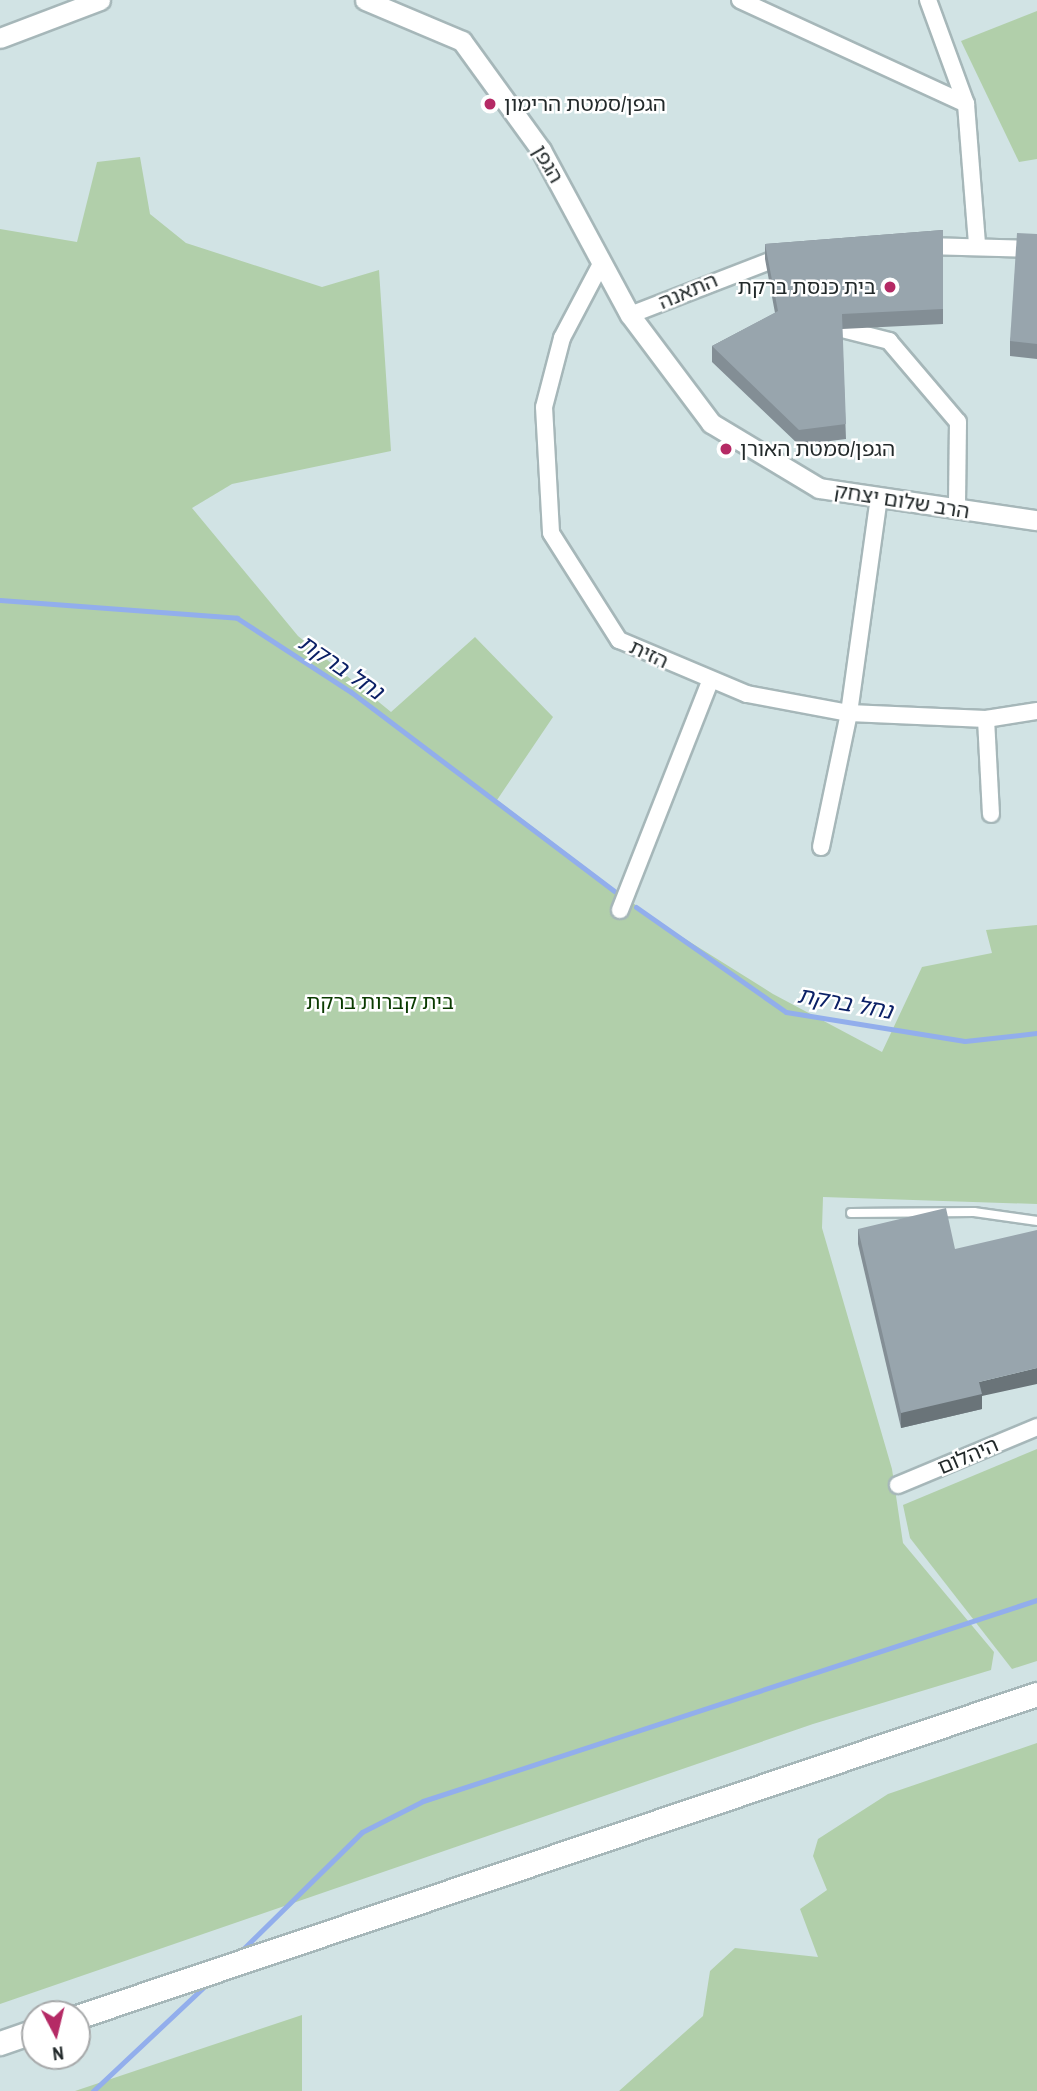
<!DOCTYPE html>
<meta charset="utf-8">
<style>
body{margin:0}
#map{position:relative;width:1037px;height:2091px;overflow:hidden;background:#d1e3e4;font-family:"Archivo Narrow","Noto Sans Hebrew",sans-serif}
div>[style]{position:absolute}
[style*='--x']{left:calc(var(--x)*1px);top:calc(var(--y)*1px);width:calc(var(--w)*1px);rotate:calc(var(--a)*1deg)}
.green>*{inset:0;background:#b1cfaa}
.stream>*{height:5px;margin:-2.5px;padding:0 2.5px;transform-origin:2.5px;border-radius:2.5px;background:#92aeec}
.roads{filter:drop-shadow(2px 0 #a6b7b9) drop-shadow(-2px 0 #a6b7b9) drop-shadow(0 2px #a6b7b9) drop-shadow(0 -2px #a6b7b9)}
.service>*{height:8px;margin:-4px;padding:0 4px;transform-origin:4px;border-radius:4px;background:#fff}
.minor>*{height:16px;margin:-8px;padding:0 8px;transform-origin:8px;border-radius:8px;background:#fff}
.tertiary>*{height:19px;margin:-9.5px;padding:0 9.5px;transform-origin:9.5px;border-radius:9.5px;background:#fff}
.secondary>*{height:23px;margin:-11.5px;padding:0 11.5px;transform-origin:11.5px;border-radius:11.5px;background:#fff}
.wall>*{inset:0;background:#838e95}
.shaded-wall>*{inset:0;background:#6a7479}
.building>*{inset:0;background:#98a5ad}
.dots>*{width:19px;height:19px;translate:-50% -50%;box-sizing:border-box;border:4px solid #fff;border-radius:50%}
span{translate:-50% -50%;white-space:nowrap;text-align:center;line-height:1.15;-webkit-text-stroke:5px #fff;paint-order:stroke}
.poi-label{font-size:21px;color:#22292a}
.left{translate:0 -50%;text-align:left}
.right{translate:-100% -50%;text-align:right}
.street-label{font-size:21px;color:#22292a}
.park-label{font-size:21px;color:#0a3a00}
.water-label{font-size:23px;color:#0b2066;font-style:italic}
.north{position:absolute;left:21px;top:2000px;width:70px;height:70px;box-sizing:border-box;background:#fff;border:2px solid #a7a9aa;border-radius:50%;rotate:173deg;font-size:19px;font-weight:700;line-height:28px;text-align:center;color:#22292a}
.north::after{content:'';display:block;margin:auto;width:24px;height:32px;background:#b52a65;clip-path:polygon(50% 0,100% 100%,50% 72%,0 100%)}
</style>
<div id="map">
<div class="green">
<div style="clip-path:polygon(1037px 11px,1037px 159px,1019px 162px,961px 41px)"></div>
<div style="clip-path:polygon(140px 157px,150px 214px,186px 243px,322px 287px,379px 270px,391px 451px,232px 484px,192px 508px,298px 636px,391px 712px,475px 637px,553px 717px,497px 800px,658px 922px,773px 994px,882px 1052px,922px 967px,992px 953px,986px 930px,1037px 925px,1037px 1204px,823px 1197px,822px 1228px,892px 1469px,903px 1543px,994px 1652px,991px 1670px,813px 1724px,0 2004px,0 229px,77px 242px,97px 162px)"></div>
<div style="clip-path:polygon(1037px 1449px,1037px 1661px,1012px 1669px,910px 1538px,903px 1505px)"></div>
<div style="clip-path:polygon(1037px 1743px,1037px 2091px,619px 2091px,703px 2016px,710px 1971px,735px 1948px,818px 1957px,800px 1909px,827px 1890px,813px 1856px,818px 1839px,888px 1794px)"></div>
<div style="clip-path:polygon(302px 2015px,302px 2091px,75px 2091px)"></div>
</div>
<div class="stream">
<div style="--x:0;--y:600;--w:238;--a:4.3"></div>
<div style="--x:237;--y:618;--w:136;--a:33"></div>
<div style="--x:351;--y:692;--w:330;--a:37.1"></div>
<div style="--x:636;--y:907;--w:183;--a:35"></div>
<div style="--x:786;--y:1012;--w:181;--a:9.2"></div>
<div style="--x:965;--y:1041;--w:72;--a:-6.3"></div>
<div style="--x:240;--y:1952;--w:171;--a:-44.5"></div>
<div style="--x:362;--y:1832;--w:68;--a:-26.9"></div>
<div style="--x:423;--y:1801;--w:646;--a:-18.13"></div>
<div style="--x:93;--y:2091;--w:161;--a:-43.2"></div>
</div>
<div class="roads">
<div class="service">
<div style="--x:851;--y:1213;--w:123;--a:-0.5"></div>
<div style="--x:974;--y:1212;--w:64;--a:8.1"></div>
</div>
<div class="minor">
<div style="--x:740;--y:0;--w:249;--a:24.7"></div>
<div style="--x:928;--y:0;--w:111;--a:69.9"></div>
<div style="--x:966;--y:104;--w:140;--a:85.5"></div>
<div style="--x:924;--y:246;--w:113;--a:1.5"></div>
<div style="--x:601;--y:264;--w:84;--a:117.8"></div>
<div style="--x:562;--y:338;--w:71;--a:104.6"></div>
<div style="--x:544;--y:407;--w:126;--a:86.8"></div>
<div style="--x:551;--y:533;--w:127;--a:57.6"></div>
<div style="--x:619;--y:640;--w:139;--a:22.9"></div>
<div style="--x:747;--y:694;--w:104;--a:10.6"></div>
<div style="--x:849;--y:713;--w:137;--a:2.5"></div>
<div style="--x:986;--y:719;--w:52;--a:-8.9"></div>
<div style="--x:839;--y:309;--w:20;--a:81"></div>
<div style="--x:842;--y:329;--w:49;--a:14.3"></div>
<div style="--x:889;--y:341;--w:106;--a:49.6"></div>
<div style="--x:958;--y:422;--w:88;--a:90.7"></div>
<div style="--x:630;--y:315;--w:164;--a:-21.1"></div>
<div style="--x:986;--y:719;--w:95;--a:87"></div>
<div style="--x:821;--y:847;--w:137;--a:-78.2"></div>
<div style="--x:849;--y:713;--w:217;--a:-82.1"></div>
<div style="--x:620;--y:910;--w:245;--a:-68.5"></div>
<div style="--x:898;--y:1485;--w:151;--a:-22.6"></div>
</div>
<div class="tertiary">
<div style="--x:365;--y:0;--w:105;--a:22.9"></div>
<div style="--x:462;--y:41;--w:135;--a:54.1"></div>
<div style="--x:541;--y:150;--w:187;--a:61.7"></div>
<div style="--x:630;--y:315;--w:135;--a:53.1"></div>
<div style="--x:711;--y:423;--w:126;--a:31"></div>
<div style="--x:819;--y:488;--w:220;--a:8.4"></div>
<div style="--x:0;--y:38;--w:107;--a:-20.8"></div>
</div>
<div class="secondary">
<div style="--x:77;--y:2017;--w:1013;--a:-18.6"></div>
<div style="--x:0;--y:2043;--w:37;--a:-19"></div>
</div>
</div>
<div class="wall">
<div style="clip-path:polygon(943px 230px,943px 324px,842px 329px,846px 439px,799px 445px,712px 362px,712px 346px,775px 313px,765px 259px,765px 244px)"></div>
<div style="clip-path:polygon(1037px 234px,1037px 359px,1010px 356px,1010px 341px)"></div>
<div style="clip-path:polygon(858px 1229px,982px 1396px,982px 1409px,901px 1428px,858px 1244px)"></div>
</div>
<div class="shaded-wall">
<div style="clip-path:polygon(1037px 1368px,1037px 1384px,982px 1396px,982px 1409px,901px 1428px,901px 1413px,979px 1382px)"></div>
</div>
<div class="building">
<div style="clip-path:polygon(943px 230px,943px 309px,842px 314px,846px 424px,799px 430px,712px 346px,778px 311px,765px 244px)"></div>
<div style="clip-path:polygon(1017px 233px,1037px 234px,1037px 344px,1010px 341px)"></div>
<div style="clip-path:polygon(946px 1208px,955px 1249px,1037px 1230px,1037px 1368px,979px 1382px,982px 1394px,901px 1413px,858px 1229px)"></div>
</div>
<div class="dots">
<div style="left:490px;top:104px;background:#b52a65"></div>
<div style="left:890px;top:287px;background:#b52a65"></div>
<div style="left:726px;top:449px;background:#b52a65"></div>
</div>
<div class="poi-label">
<span class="left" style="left:504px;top:104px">הגפן/סמטת הרימון</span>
<span class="right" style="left:876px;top:287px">בית כנסת ברקת</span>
<span class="left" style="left:740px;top:449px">הגפן/סמטת האורן</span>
</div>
<div class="street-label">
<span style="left:548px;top:164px;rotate:60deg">הגפן</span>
<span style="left:688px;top:291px;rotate:-23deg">התאנה</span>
<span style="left:902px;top:501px;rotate:9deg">הרב שלום יצחק</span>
<span style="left:649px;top:654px;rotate:25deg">הזית</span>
<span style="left:968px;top:1456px;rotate:-23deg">היהלום</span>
</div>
<div class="park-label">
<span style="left:380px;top:1002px">בית קברות ברקת</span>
</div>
<div class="water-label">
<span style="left:341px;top:667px;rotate:34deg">נחל ברקת</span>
<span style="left:845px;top:1003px;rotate:10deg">נחל ברקת</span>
</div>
<div class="north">N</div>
</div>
